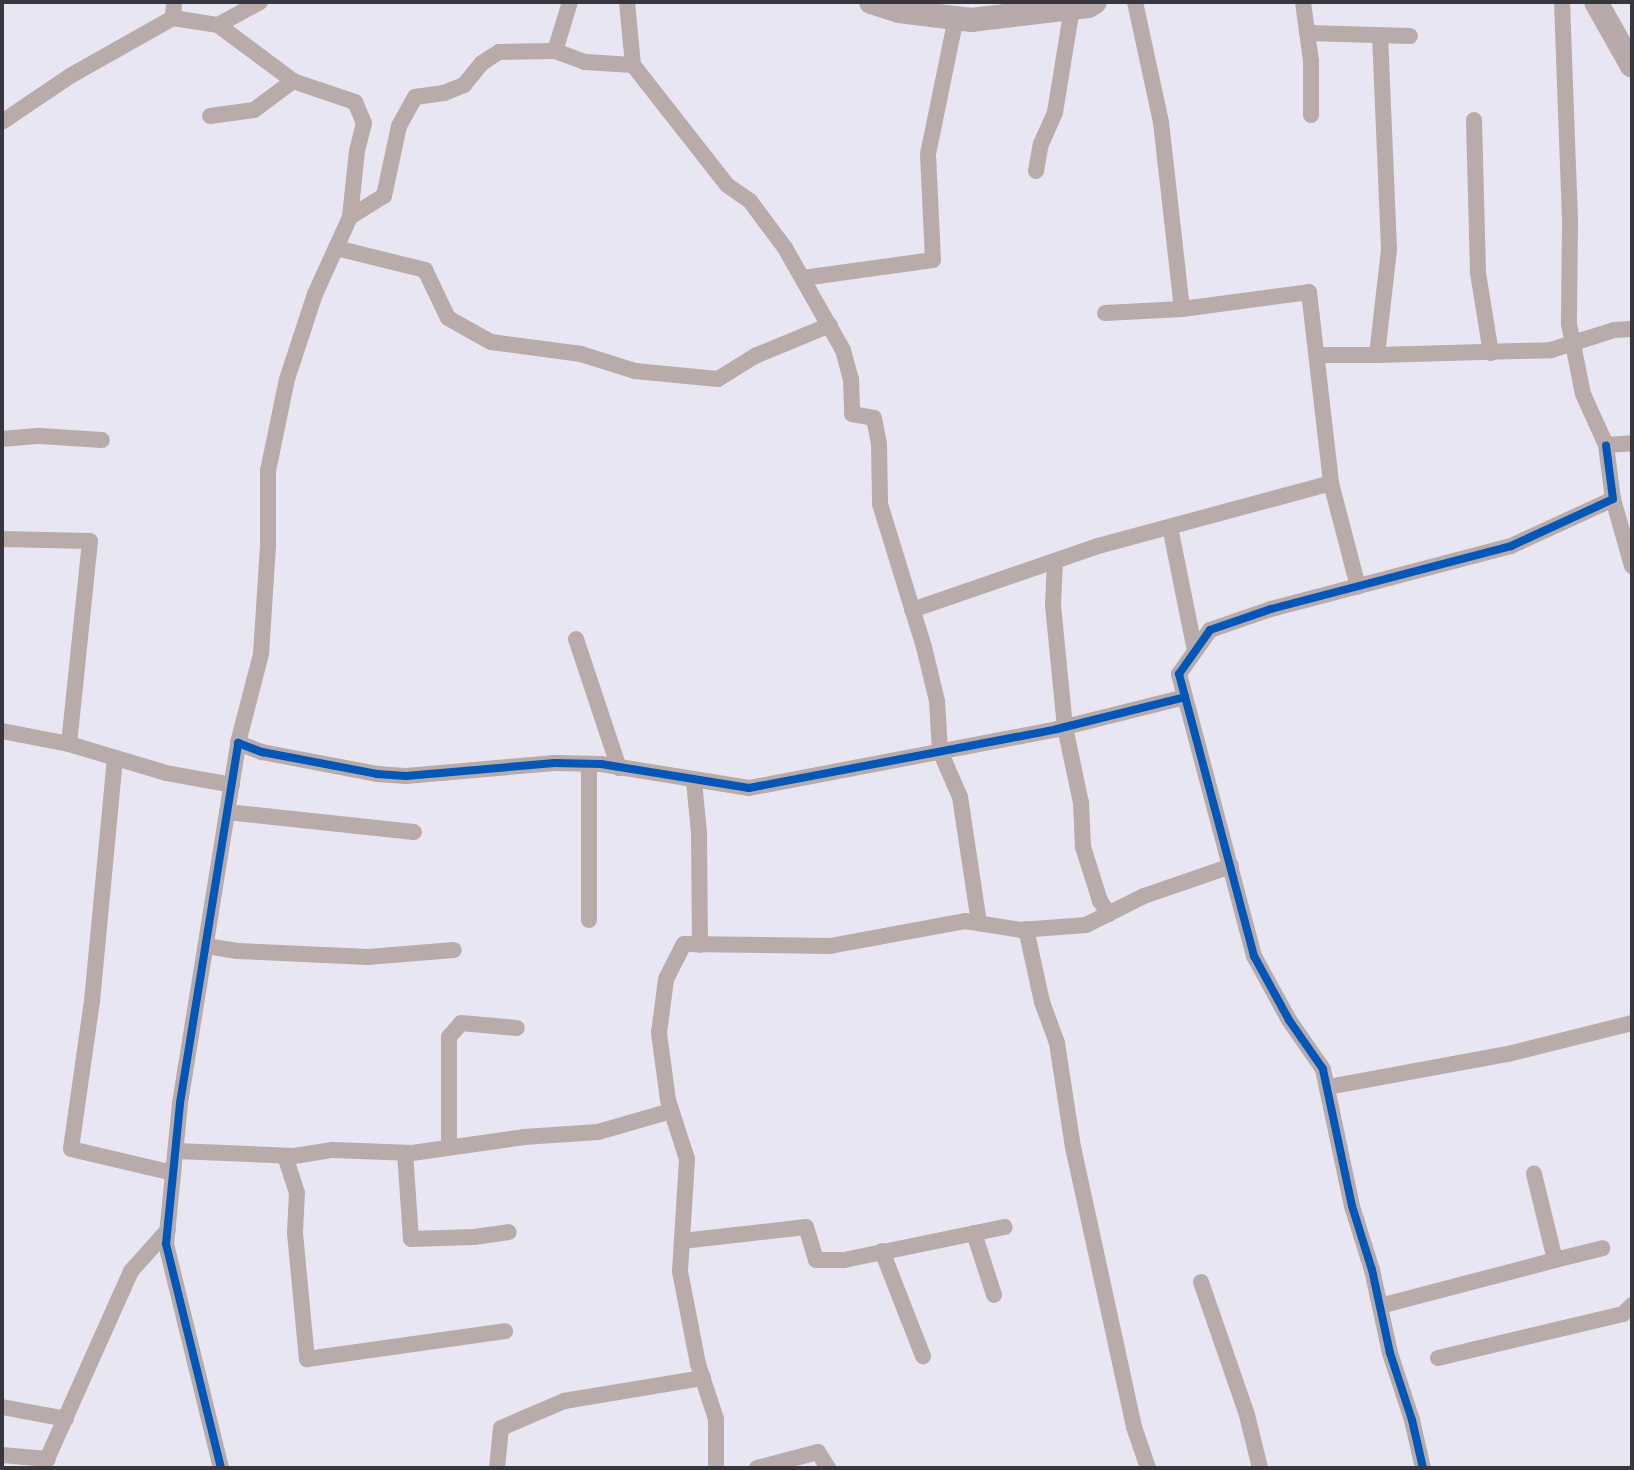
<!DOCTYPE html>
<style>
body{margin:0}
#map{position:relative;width:1634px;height:1470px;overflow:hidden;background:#e8e6f2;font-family:"PT Sans",sans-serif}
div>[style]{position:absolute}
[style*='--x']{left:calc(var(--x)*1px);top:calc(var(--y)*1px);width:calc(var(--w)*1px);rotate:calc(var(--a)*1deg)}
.street>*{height:16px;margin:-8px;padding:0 8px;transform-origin:8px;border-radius:8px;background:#b8abaa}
.secondary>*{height:24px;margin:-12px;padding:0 12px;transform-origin:12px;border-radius:12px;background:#b8aaab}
.cycleway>*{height:8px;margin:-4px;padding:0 4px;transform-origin:4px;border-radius:4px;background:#0057b8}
span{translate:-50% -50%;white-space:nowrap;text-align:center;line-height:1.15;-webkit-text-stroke:7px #f1eefd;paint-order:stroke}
.frame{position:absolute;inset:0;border:4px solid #37363f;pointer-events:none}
</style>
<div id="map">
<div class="street">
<div style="--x:627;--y:2;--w:63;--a:84.6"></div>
<div style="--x:633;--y:65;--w:152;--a:51.9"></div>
<div style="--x:727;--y:185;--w:28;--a:35"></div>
<div style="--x:750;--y:201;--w:59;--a:53.3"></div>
<div style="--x:785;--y:248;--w:117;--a:60.4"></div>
<div style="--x:843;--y:350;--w:30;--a:75"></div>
<div style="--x:851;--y:379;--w:35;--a:88"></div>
<div style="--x:852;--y:414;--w:22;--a:10"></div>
<div style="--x:874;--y:418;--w:26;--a:79"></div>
<div style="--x:879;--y:444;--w:60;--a:89"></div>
<div style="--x:880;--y:504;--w:150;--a:72.9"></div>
<div style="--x:924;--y:647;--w:56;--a:76.5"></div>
<div style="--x:937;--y:701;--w:50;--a:86.6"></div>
<div style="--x:940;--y:751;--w:50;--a:66.5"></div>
<div style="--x:960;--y:797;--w:127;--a:81.4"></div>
<div style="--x:1135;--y:2;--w:123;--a:77.8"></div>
<div style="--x:1161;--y:122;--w:188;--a:83.6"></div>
<div style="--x:1303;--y:2;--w:60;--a:82.3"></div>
<div style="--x:1311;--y:61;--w:54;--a:90"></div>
<div style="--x:1562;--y:2;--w:218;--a:87.9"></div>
<div style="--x:1570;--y:220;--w:104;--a:90.6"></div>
<div style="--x:1569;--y:324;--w:71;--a:78.7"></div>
<div style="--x:1583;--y:394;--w:56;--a:65.7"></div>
<div style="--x:1606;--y:445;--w:26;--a:-4"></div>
<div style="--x:173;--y:18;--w:46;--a:8.8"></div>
<div style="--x:218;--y:25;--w:48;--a:-28.7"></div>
<div style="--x:218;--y:25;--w:94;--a:36.7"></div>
<div style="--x:293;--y:81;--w:65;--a:18.7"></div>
<div style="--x:355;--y:102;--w:23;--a:67"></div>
<div style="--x:364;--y:123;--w:29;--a:104"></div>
<div style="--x:357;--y:151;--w:66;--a:96.1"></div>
<div style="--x:350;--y:217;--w:85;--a:114.4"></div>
<div style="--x:315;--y:294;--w:89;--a:108.2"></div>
<div style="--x:287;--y:379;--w:94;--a:101.7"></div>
<div style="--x:268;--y:471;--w:75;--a:90"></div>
<div style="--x:268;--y:546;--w:108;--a:93.7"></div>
<div style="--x:261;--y:654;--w:92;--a:104.5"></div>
<div style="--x:1307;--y:33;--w:103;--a:1.7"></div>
<div style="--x:555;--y:51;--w:32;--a:20"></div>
<div style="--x:585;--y:62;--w:48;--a:3.6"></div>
<div style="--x:210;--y:116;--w:44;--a:-7.8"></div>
<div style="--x:254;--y:110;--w:49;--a:-36.6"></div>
<div style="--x:1474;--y:120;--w:153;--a:88.5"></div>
<div style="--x:1478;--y:273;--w:81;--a:80.8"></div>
<div style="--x:2;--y:122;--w:82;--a:-34.1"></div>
<div style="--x:70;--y:76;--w:118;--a:-29.4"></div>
<div style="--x:173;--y:18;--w:16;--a:-86"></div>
<div style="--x:1036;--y:171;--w:27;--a:-80"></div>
<div style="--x:1041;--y:144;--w:35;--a:-66"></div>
<div style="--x:1055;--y:112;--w:105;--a:-80.7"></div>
<div style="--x:350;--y:217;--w:40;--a:-32"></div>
<div style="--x:384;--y:196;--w:72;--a:-77.9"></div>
<div style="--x:399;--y:126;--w:33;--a:-61"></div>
<div style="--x:415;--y:97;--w:29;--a:-8"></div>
<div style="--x:444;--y:93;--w:22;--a:-22"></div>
<div style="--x:464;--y:85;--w:28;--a:-51"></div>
<div style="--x:482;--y:63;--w:20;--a:-33"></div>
<div style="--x:499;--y:52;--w:56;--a:-1"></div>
<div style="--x:555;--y:51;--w:51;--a:-73"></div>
<div style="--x:336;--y:248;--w:92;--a:13.9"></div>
<div style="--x:425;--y:270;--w:53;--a:64.4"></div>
<div style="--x:448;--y:318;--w:49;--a:29.2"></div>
<div style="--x:491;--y:342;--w:91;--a:7.6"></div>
<div style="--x:581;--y:354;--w:57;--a:17.5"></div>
<div style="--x:635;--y:371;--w:83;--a:5.5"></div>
<div style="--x:718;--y:379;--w:44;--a:-31.9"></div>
<div style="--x:755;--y:356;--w:81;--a:-22.5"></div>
<div style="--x:803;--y:278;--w:131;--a:-7.9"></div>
<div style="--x:933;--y:260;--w:106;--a:-92.7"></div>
<div style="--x:928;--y:154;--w:139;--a:-78.4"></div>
<div style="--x:1105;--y:313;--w:77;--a:-3"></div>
<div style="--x:1182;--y:309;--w:128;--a:-7.6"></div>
<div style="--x:1309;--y:292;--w:192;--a:83.4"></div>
<div style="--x:1319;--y:355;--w:58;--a:0"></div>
<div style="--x:1377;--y:355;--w:107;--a:-83.5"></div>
<div style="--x:1389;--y:249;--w:211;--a:-92.4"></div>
<div style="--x:1377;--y:355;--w:174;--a:-1.6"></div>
<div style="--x:1551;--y:350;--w:66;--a:-17.6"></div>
<div style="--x:1614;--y:330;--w:18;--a:-3"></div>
<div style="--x:2;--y:439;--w:38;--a:-5"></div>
<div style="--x:40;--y:436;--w:62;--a:3.7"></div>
<div style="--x:1613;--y:499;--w:70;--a:74.2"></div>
<div style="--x:1170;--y:527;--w:126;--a:78.6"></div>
<div style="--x:2;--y:539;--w:88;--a:1.3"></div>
<div style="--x:90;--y:541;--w:204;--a:95.9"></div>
<div style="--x:69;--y:744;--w:68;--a:-169"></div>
<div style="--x:1055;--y:561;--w:44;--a:92.6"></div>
<div style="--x:1053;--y:605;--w:123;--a:84.4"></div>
<div style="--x:1065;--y:727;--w:78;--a:78.1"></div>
<div style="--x:1081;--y:803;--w:44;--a:87.4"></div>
<div style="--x:1083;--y:847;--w:57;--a:72.5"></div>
<div style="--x:1100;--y:901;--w:16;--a:55"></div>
<div style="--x:912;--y:610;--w:197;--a:-19"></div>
<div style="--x:1098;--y:546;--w:241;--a:-15.1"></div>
<div style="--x:1331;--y:483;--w:107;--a:75.4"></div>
<div style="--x:576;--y:639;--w:136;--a:71.6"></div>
<div style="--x:69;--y:744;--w:101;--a:16.6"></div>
<div style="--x:166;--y:773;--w:67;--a:10.3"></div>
<div style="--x:115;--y:758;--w:244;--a:95.4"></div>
<div style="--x:92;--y:1001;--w:149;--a:98.1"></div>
<div style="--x:71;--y:1149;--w:105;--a:13.2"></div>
<div style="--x:589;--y:764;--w:156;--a:90"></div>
<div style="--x:694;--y:781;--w:52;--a:84.5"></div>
<div style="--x:699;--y:833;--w:112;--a:89.5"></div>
<div style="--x:227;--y:812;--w:188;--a:6.1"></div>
<div style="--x:1026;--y:929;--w:75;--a:77.6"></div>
<div style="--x:1042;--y:1002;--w:44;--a:69.9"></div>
<div style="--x:1057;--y:1043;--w:105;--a:81.3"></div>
<div style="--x:1073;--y:1147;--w:287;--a:77.7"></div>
<div style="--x:1134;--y:1427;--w:43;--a:71.1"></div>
<div style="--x:206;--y:946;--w:32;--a:9"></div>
<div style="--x:238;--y:951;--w:130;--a:2.6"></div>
<div style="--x:368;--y:957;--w:86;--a:-4.7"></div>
<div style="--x:1328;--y:1087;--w:183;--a:-10.4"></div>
<div style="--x:1508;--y:1054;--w:128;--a:-14"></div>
<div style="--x:449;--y:1146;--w:109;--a:-90"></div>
<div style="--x:449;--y:1037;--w:18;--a:-49"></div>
<div style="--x:461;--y:1023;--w:56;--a:5.1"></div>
<div style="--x:176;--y:1151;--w:118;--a:2.4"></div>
<div style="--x:294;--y:1156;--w:39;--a:-9"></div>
<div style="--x:333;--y:1150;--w:79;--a:2.2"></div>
<div style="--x:412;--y:1153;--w:113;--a:-8.1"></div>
<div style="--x:524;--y:1137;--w:74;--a:-3.9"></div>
<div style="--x:598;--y:1132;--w:76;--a:-16"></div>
<div style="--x:405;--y:1153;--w:86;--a:86"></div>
<div style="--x:411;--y:1239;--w:63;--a:-1.8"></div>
<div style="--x:474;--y:1237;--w:35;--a:-8"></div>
<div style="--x:285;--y:1156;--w:38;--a:72"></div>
<div style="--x:297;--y:1192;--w:41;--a:92.8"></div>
<div style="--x:295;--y:1233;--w:127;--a:84.6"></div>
<div style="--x:307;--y:1359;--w:200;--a:-8"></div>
<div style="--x:974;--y:1233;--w:65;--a:72.1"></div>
<div style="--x:682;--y:1241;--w:125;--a:-6.4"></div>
<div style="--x:806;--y:1227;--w:34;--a:73"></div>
<div style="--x:816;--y:1260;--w:28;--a:0"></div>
<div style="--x:844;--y:1260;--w:164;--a:-11.6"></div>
<div style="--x:882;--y:1251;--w:113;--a:68.7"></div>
<div style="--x:1555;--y:1260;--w:49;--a:-14"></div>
<div style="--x:1201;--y:1282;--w:141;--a:70.9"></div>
<div style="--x:1247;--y:1415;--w:55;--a:76.2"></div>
<div style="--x:1380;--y:1306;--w:181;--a:-14.7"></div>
<div style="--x:1555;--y:1260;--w:89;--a:-103.7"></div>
<div style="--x:1438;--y:1358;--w:190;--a:-13.4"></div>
<div style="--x:1623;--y:1314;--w:13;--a:-45"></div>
<div style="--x:2;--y:1407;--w:65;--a:10.6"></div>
<div style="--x:2;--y:1455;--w:46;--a:5"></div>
<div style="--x:43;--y:1468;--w:216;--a:-65.9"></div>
<div style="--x:131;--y:1271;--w:55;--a:-47.9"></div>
<div style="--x:221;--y:1468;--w:231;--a:-103.8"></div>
<div style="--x:166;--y:1244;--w:142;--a:-84.3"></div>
<div style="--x:180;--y:1103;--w:365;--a:-80.8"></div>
<div style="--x:238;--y:743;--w:26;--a:21"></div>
<div style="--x:262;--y:752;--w:117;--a:10.8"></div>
<div style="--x:377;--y:774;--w:29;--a:4"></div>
<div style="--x:406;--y:776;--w:149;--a:-5"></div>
<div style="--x:554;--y:763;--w:47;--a:1.2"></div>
<div style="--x:601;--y:764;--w:150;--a:9.2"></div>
<div style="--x:749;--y:788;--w:314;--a:-10.8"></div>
<div style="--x:1057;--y:729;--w:132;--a:-14"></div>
<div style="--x:497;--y:1468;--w:40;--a:-84.3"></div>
<div style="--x:501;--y:1428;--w:69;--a:-23.2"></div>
<div style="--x:564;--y:1401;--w:141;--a:-9.4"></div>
<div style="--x:716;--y:1468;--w:49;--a:-90"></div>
<div style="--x:716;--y:1419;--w:58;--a:-108.1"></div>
<div style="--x:698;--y:1364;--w:95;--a:-101"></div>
<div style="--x:680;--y:1271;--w:112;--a:-86.4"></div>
<div style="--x:687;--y:1159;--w:62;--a:-107.9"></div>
<div style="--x:668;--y:1100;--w:68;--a:-97.7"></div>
<div style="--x:659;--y:1033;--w:54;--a:-82.6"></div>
<div style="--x:666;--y:979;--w:39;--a:-63"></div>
<div style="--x:684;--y:944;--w:146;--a:0.8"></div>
<div style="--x:830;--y:946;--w:137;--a:-10.5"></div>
<div style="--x:965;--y:921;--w:57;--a:9.1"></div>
<div style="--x:1021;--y:930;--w:65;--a:-4.4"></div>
<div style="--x:1086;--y:925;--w:65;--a:-26.6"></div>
<div style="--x:1144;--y:896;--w:92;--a:-19"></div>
<div style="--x:757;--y:1468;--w:63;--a:-14.7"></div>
<div style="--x:818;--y:1452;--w:19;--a:58"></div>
<div style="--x:1423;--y:1468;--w:49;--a:-102.9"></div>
<div style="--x:1412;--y:1420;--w:71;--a:-108.2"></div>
<div style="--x:1390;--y:1353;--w:85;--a:-102.2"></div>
<div style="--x:1372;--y:1270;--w:67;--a:-107.4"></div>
<div style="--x:1352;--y:1206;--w:140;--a:-102"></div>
<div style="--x:1323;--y:1069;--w:60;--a:-124.8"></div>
<div style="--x:1289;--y:1020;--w:73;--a:-118.7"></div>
<div style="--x:1254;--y:956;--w:292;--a:-104.9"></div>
<div style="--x:1179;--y:674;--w:54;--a:-54.8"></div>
<div style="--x:1210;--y:630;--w:65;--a:-19"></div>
<div style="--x:1271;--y:609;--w:248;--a:-14.7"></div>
<div style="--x:1511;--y:546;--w:112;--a:-24.7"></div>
<div style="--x:1613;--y:499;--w:54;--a:-97.4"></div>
</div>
<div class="secondary">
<div style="--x:871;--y:2;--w:29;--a:18"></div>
<div style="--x:899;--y:11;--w:73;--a:7.1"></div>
<div style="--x:971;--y:20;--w:118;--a:-6.8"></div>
<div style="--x:1088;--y:6;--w:8;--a:-30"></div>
<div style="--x:1596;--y:2;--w:73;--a:60.6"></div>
</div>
<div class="cycleway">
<div style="--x:221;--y:1468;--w:231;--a:-103.8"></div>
<div style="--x:166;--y:1244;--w:142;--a:-84.3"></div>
<div style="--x:180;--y:1103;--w:365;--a:-80.8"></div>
<div style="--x:238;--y:743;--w:26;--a:21"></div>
<div style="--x:262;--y:752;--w:117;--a:10.8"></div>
<div style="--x:377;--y:774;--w:29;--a:4"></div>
<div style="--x:406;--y:776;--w:149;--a:-5"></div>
<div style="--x:554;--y:763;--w:47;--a:1.2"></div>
<div style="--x:601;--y:764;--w:150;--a:9.2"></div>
<div style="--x:749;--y:788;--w:314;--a:-10.8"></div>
<div style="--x:1057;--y:729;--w:132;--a:-14"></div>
<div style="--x:1423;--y:1468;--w:49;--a:-102.9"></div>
<div style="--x:1412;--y:1420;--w:71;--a:-108.2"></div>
<div style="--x:1390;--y:1353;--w:85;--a:-102.2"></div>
<div style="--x:1372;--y:1270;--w:67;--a:-107.4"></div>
<div style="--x:1352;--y:1206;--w:140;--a:-102"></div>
<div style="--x:1323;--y:1069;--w:60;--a:-124.8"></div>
<div style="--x:1289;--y:1020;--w:73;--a:-118.7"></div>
<div style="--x:1254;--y:956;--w:292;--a:-104.9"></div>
<div style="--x:1179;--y:674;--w:54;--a:-54.8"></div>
<div style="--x:1210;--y:630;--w:65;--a:-19"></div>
<div style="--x:1271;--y:609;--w:248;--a:-14.7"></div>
<div style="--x:1511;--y:546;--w:112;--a:-24.7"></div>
<div style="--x:1613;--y:499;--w:54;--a:-97.4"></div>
</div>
<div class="frame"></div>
</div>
